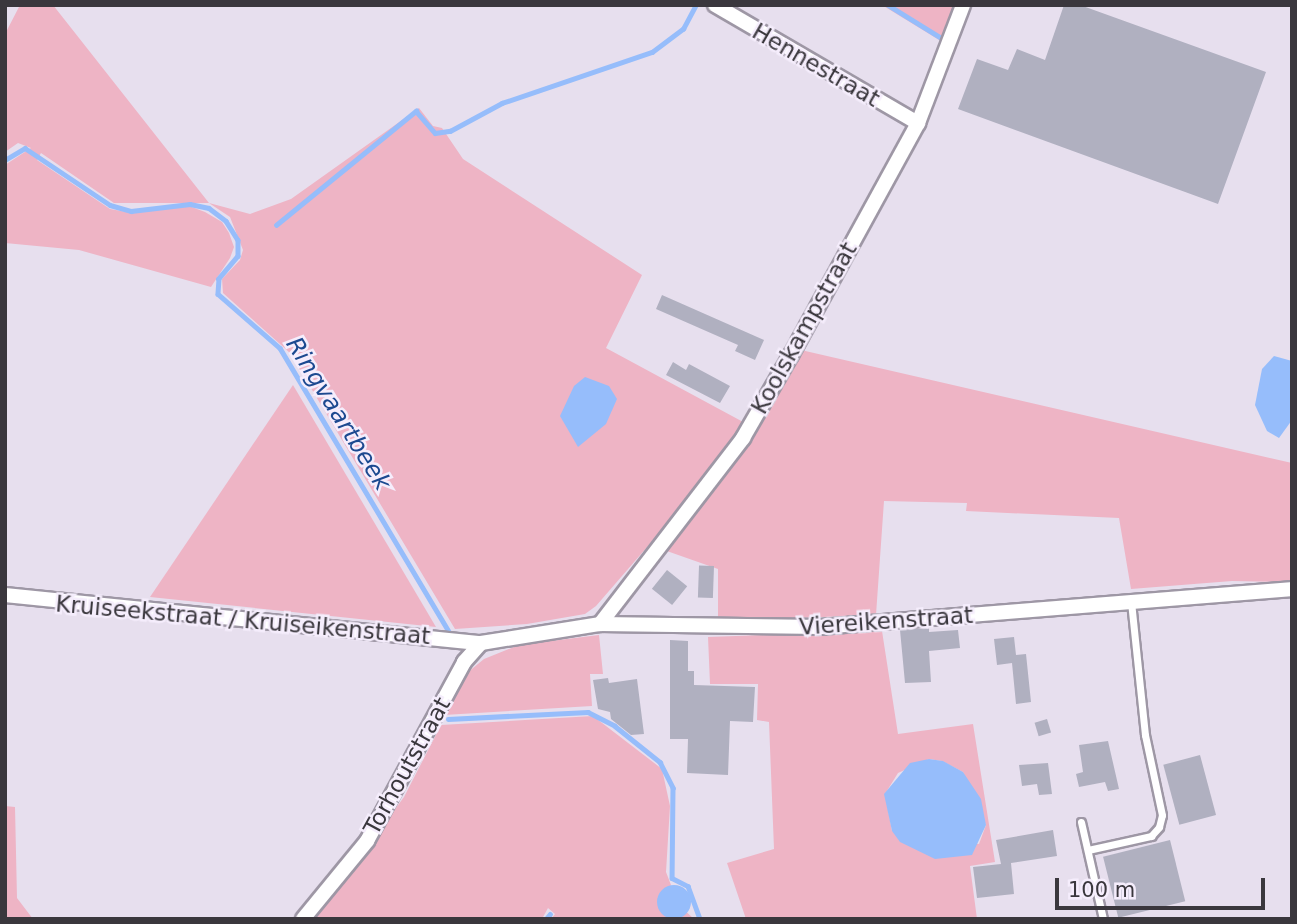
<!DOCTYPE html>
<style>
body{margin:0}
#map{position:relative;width:1297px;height:924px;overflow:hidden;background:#e7dfee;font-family:"DejaVu Sans",sans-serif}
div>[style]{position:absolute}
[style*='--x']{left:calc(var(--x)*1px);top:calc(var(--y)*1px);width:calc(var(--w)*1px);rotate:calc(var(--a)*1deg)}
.green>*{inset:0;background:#eeb4c5}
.water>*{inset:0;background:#96bdfb}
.round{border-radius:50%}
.stream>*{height:4.5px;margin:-2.25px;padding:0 2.25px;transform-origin:2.25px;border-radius:2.25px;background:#96bdfb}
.building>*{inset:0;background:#b0b0c0;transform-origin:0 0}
.roads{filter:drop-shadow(2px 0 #9e97a5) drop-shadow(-2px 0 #9e97a5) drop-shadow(0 2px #9e97a5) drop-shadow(0 -2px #9e97a5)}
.lane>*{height:7px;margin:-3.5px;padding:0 3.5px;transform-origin:3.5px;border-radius:3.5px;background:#fff}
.street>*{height:14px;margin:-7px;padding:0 7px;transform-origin:7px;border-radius:7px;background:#fff}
span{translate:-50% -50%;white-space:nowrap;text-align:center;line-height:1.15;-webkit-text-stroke:5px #f5edfc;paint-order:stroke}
.street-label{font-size:23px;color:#3a373d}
.water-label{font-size:24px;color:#1c4990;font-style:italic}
.frame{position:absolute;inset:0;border:7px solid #3a373d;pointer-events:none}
.scale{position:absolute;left:1055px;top:878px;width:210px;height:32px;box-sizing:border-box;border:4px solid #3a373d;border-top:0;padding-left:9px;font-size:21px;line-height:24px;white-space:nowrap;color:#3a373d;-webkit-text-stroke:5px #f5edfc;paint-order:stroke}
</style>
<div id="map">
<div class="green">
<div style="clip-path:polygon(20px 5px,53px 5px,209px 203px,250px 214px,291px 199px,419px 108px,433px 126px,442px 128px,463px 159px,642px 275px,606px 348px,745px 423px,680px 509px,596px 606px,585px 614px,527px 624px,455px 629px,290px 353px,223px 293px,222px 279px,240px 260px,243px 250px,230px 217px,209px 203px,114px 203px,41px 153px,37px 160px,110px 209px,132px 213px,189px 206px,205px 212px,222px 222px,229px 233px,234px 247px,230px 258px,211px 287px,79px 250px,5px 243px,5px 165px,31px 148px,18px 143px,5px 152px,5px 34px)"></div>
<div style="clip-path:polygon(882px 5px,958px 5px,944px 43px)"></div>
<div style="clip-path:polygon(801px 350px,1292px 463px,1292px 582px,1232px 581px,1131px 589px,1119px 518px,966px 511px,967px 503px,884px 501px,876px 615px,718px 621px,718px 569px,664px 550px,729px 467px)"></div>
<div style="clip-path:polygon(293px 385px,436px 627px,150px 597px)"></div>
<div style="clip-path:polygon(evenodd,882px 631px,898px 734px,973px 724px,995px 862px,970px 866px,977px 919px,746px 919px,727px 863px,774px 849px,769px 722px,757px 720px,758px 684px,710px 684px,708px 637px,882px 631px,929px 759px,942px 761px,963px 772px,986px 825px,979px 844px,892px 831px,885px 794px,898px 773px,929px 759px)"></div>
<div style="clip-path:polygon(599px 635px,603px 674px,590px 674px,592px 706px,444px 715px,467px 673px,484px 659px,519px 645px)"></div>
<div style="clip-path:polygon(593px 716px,662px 769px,670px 806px,666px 872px,671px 885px,665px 892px,694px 919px,551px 919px,555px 914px,548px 908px,542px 919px,314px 919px,404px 797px,441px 725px)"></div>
<div style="clip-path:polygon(5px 806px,15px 807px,17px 898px,33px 919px,5px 919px)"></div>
</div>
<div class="water">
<div style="clip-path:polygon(1274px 356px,1292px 361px,1292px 420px,1279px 438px,1267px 431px,1255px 405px,1262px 369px)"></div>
<div style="clip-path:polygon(585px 377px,609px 386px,617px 399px,606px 424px,578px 447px,560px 416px,574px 386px)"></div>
<div style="clip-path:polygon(929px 759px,943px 761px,963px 772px,981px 799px,986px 825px,972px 855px,935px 859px,900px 842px,892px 831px,884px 794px,910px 763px)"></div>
<div class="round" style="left:657px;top:885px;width:34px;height:34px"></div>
</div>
<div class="stream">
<div style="--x:888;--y:5;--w:65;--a:31.7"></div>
<div style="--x:943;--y:39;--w:4;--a:-63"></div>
<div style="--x:5;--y:160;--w:23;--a:-31"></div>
<div style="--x:25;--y:148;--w:102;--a:33.8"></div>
<div style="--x:110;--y:205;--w:22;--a:16"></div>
<div style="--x:131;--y:211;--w:59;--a:-6.8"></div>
<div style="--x:190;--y:204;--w:19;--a:12"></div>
<div style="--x:209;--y:208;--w:21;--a:37"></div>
<div style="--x:226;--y:221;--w:22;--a:58"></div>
<div style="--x:238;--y:240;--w:16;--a:90"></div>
<div style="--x:238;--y:256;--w:30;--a:130"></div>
<div style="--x:219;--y:279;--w:15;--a:94"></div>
<div style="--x:218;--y:294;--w:82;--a:41.1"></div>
<div style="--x:280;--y:348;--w:334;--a:59.2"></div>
<div style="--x:276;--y:225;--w:181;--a:-39.2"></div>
<div style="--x:416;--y:111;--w:29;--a:49"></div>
<div style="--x:435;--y:133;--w:15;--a:-8"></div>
<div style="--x:450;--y:131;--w:59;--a:-28.3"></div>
<div style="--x:502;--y:103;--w:158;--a:-18.8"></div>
<div style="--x:652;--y:52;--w:39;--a:-37"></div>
<div style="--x:683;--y:29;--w:27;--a:-62"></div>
<div style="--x:448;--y:719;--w:140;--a:-2.9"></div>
<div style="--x:588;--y:712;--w:30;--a:27"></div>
<div style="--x:615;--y:726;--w:58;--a:38.7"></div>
<div style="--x:660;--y:762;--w:29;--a:63"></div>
<div style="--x:673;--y:788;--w:90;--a:90.6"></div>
<div style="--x:672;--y:878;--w:18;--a:27"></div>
<div style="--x:688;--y:886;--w:35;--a:70"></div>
<div style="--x:546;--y:919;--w:6;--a:-51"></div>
</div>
<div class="building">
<div style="clip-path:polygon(1064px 5px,1080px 5px,1266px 72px,1218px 204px,958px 109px,977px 59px,1008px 70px,1017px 49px,1045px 60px)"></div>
<div style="clip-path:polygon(662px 295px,764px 340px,755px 360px,735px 351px,738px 345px,656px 309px)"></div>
<div style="clip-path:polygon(673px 362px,686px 370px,689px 364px,730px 386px,720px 403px,666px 375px)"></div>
<div style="left:714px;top:566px;width:32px;height:15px;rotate:92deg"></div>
<div style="left:667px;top:570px;width:26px;height:24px;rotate:39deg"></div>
<div style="clip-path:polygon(929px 628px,929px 632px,958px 630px,960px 648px,929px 651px,931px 682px,905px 683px,900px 630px)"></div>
<div style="clip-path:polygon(1014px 637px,1016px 655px,1026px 654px,1031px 702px,1016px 704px,1012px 663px,997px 665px,994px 639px)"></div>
<div style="clip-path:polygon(670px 640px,688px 641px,688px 671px,694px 671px,694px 685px,755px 687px,753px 722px,730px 721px,728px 775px,687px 773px,688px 739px,670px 739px)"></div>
<div style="clip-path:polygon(608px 678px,609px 683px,637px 679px,644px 734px,631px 735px,611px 719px,610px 712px,598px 709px,593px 680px)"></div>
<div style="left:1047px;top:719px;width:14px;height:13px;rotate:73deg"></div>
<div style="clip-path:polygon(1108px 741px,1119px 789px,1108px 791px,1105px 782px,1079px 787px,1076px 774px,1083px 772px,1079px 745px)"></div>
<div style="left:1200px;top:755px;width:62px;height:38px;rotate:75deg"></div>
<div style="clip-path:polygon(1048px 763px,1052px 794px,1039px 795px,1037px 784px,1022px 786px,1019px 765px)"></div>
<div style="clip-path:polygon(1053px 830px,1057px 856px,1011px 863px,1014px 894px,977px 898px,973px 867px,1001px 864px,996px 840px)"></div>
<div style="left:1170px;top:840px;width:63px;height:69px;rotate:76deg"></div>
</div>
<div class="roads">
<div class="lane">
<div style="--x:1081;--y:822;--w:99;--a:77.2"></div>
<div style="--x:1088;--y:850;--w:65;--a:-12.5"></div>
<div style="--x:1151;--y:836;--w:12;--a:-48"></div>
<div style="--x:1159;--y:827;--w:12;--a:-76"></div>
<div style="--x:1162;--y:815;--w:82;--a:-102"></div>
<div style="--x:1145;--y:735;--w:135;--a:-96"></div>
</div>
<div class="street">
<div style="--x:715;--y:5;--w:235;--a:30.2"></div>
<div style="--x:5;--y:595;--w:478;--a:5.8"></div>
<div style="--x:481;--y:643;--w:121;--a:-9.1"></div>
<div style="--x:600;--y:624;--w:221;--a:0.8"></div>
<div style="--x:821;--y:627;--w:473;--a:-4.6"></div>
<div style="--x:600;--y:624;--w:235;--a:-52.4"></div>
<div style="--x:743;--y:438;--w:96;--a:-60"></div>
<div style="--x:791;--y:355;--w:264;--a:-61.3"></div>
<div style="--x:918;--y:123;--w:126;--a:-69.1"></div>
<div style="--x:303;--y:919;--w:101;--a:-50.6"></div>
<div style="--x:367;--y:841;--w:204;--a:-61.5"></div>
<div style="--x:464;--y:662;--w:25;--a:-48"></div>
</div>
</div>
<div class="street-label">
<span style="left:816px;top:65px;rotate:30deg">Hennestraat</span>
<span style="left:804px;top:328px;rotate:-61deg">Koolskampstraat</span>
<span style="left:243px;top:620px;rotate:5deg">Kruiseekstraat / Kruiseikenstraat</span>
<span style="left:886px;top:621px;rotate:-4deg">Viereikenstraat</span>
<span style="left:407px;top:766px;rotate:-61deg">Torhoutstraat</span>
</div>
<div class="water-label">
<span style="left:338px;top:414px;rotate:58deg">Ringvaartbeek</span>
</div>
<div class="frame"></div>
<div class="scale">100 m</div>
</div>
